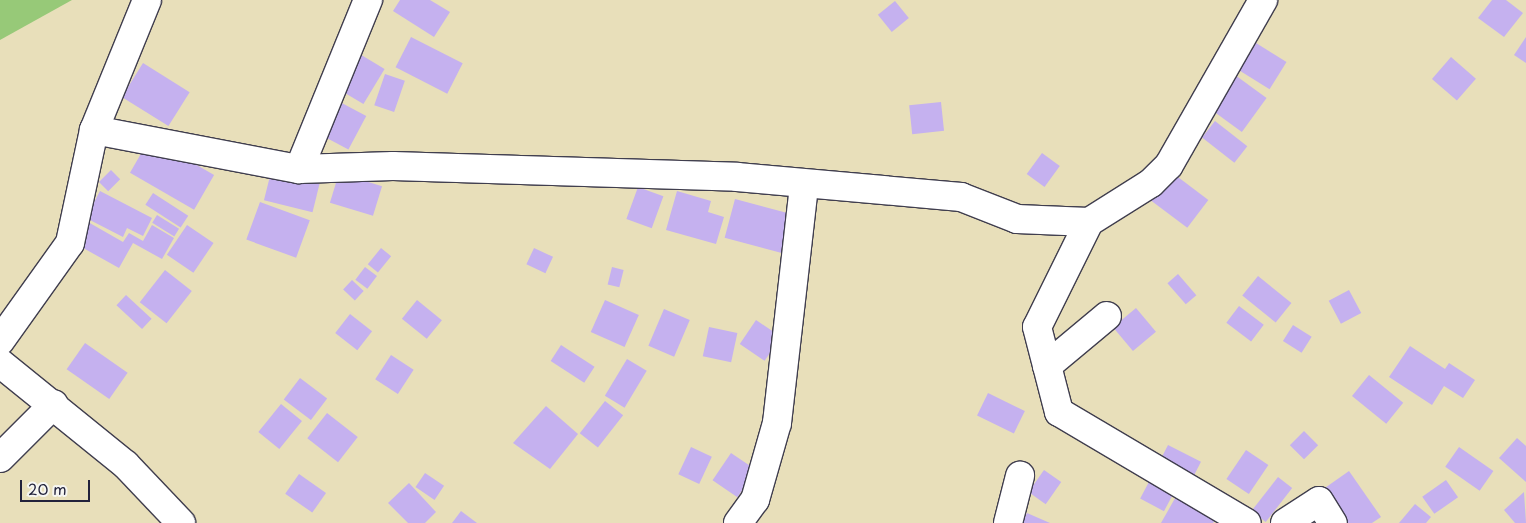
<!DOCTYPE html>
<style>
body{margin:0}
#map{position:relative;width:1526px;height:523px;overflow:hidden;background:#e8dfba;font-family:"Playpen Sans",sans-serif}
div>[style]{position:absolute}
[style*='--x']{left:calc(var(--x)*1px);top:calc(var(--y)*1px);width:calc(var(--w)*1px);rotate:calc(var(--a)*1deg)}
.green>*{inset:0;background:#97c978}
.building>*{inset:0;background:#c5b1ef;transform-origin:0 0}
.roads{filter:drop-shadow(1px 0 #403e4e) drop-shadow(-1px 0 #403e4e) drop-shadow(0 1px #403e4e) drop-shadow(0 -1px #403e4e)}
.minor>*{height:28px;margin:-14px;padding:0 14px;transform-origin:14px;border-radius:14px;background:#fff}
span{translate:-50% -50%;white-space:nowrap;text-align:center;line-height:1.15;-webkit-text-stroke:4.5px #f6f6f2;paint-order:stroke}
.scale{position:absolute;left:20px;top:480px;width:70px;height:22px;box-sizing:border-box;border:2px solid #22223b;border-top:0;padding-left:6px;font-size:15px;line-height:18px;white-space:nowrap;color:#22223b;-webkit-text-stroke:4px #f6f6f2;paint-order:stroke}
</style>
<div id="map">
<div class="green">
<div style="clip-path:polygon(0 0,72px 0,0 40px)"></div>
</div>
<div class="building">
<div style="clip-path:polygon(400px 0,430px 0,450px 12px,434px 37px,393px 11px)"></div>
<div style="clip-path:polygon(1492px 0,1506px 0,1523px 13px,1504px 37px,1478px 18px)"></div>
<div style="left:895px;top:1px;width:22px;height:22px;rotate:51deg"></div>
<div style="left:411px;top:37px;width:58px;height:34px;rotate:27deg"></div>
<div style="clip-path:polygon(1526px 37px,1526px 63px,1514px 55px)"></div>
<div style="left:1256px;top:43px;width:36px;height:32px;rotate:32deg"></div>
<div style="left:358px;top:53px;width:31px;height:41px;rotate:31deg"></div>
<div style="left:1451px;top:57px;width:33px;height:29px;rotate:41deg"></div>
<div style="left:143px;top:63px;width:55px;height:40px;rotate:32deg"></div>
<div style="left:385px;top:74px;width:21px;height:33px;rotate:19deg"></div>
<div style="left:1235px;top:75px;width:39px;height:42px;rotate:36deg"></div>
<div style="left:338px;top:101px;width:32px;height:38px;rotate:28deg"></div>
<div style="left:941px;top:102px;width:29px;height:32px;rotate:84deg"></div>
<div style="left:1215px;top:121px;width:41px;height:21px;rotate:38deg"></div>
<div style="left:150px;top:138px;width:74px;height:40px;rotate:30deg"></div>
<div style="left:1042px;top:153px;width:22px;height:26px;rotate:36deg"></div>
<div style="left:111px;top:170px;width:13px;height:17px;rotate:45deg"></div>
<div style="left:1170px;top:171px;width:48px;height:35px;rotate:37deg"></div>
<div style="left:271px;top:172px;width:50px;height:29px;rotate:14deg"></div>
<div style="left:339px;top:173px;width:45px;height:31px;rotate:17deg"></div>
<div style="left:638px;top:187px;width:27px;height:34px;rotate:20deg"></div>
<div style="clip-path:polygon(100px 191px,152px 218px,143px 236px,127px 228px,123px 237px,86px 218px)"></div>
<div style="clip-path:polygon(677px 191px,711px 201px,708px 212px,724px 217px,716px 244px,666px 230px)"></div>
<div style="left:153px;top:193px;width:42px;height:14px;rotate:33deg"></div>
<div style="left:735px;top:199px;width:62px;height:40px;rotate:15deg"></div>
<div style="left:260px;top:202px;width:53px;height:40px;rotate:20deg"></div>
<div style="left:157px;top:215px;width:26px;height:9px;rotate:32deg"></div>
<div style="clip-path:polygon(88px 222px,123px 242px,129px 233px,143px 241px,152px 225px,174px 238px,162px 259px,133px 243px,119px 268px,76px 244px)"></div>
<div style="left:187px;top:225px;width:32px;height:36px;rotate:34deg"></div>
<div style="left:381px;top:248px;width:13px;height:21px;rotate:39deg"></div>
<div style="left:534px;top:248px;width:21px;height:18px;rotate:25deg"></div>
<div style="left:365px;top:267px;width:15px;height:16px;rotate:37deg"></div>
<div style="left:612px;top:267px;width:12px;height:18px;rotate:14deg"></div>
<div style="left:165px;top:270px;width:34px;height:41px;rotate:38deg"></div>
<div style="left:1178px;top:274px;width:28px;height:14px;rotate:49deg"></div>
<div style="left:1258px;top:276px;width:43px;height:25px;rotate:39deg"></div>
<div style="left:352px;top:280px;width:16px;height:13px;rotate:43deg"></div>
<div style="left:1349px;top:290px;width:26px;height:23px;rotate:62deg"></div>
<div style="left:126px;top:295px;width:35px;height:14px;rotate:43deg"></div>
<div style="left:417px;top:300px;width:32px;height:24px;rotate:39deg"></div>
<div style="left:605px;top:300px;width:37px;height:35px;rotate:24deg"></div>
<div style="left:1239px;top:306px;width:31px;height:21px;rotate:37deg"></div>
<div style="left:1136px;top:308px;width:31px;height:30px;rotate:50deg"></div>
<div style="left:664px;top:309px;width:28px;height:40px;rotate:23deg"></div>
<div style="left:350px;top:314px;width:28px;height:24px;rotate:38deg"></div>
<div style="left:756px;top:320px;width:30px;height:29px;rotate:34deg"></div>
<div style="left:1293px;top:325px;width:22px;height:19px;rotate:32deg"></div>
<div style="left:709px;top:327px;width:29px;height:30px;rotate:12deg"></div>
<div style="left:85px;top:343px;width:52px;height:32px;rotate:35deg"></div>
<div style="left:561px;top:345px;width:40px;height:19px;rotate:33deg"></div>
<div style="clip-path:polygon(1410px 346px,1445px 369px,1449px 363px,1475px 380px,1463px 398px,1444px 386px,1432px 405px,1389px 377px)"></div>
<div style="left:391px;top:355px;width:27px;height:29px;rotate:33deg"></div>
<div style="left:627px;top:359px;width:23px;height:43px;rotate:31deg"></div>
<div style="left:1369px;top:375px;width:44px;height:27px;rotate:39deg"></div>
<div style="left:300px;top:378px;width:34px;height:27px;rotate:37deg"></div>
<div style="left:988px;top:393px;width:41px;height:25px;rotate:26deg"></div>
<div style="left:605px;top:401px;width:23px;height:41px;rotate:38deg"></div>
<div style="left:281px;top:404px;width:27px;height:36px;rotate:39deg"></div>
<div style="clip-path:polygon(546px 406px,578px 434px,550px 469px,513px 443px)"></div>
<div style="left:327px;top:413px;width:39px;height:32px;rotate:38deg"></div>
<div style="left:1304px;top:431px;width:20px;height:20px;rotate:45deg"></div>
<div style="clip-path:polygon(1517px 438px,1526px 446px,1526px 482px,1499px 458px)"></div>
<div style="left:1168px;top:445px;width:37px;height:25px;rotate:27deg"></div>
<div style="left:691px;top:447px;width:23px;height:30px;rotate:25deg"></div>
<div style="left:1459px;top:447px;width:42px;height:24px;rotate:35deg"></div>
<div style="left:1246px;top:450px;width:27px;height:35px;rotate:34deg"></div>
<div style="left:731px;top:453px;width:30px;height:33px;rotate:34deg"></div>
<div style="left:1044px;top:470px;width:21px;height:27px;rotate:35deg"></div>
<div style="clip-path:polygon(1349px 471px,1381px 517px,1372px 523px,1344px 523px,1322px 490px)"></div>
<div style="left:425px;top:473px;width:23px;height:17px;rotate:34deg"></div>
<div style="left:299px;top:474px;width:33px;height:24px;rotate:35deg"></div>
<div style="left:1278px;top:477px;width:18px;height:43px;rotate:38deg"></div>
<div style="left:1150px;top:480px;width:27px;height:21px;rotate:28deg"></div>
<div style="left:1446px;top:480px;width:21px;height:29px;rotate:55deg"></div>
<div style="clip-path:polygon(409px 483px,436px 512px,425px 523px,408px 523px,388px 503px)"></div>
<div style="clip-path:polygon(1524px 492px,1526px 523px,1515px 523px,1504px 510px)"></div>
<div style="clip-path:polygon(1178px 493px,1218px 516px,1213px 523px,1161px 523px)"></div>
<div style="clip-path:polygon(1415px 504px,1431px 517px,1426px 523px,1399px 523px)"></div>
<div style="clip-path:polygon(461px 511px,477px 523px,452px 523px)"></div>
<div style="clip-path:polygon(1027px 513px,1050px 523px,1022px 523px)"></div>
</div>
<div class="roads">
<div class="minor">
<div style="--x:94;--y:130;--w:209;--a:10.8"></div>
<div style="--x:299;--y:169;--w:94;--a:-1.8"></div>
<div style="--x:393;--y:166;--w:344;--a:1.8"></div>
<div style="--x:737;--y:177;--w:225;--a:5.1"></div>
<div style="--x:961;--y:197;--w:60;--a:21.4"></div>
<div style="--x:1017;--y:219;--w:72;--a:2.4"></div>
<div style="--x:1089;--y:222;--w:73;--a:-32.2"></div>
<div style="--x:1151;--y:183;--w:25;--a:-45"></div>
<div style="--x:1169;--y:165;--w:190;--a:-60.3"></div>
<div style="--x:299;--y:169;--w:183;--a:-67.8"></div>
<div style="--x:1089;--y:222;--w:117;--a:116.3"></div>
<div style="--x:1037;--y:327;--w:88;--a:75.5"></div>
<div style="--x:1059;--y:412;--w:218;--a:30.6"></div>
<div style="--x:0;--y:341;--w:120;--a:-54.5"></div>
<div style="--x:70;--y:243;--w:116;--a:-78"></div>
<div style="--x:94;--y:130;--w:140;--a:-67.8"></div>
<div style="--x:0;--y:363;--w:162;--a:39"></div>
<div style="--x:126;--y:465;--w:80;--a:46.5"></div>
<div style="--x:1047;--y:366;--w:78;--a:-39.8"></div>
<div style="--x:0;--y:458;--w:76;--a:-45"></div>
<div style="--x:738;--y:523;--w:29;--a:-54"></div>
<div style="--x:755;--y:500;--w:80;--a:-74.1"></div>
<div style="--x:777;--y:423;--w:239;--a:-83.5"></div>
<div style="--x:1008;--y:523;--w:49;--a:-75.7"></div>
<div style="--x:1285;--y:523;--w:40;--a:-32.9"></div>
<div style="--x:1319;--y:501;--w:26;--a:58"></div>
</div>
</div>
<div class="scale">20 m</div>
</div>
